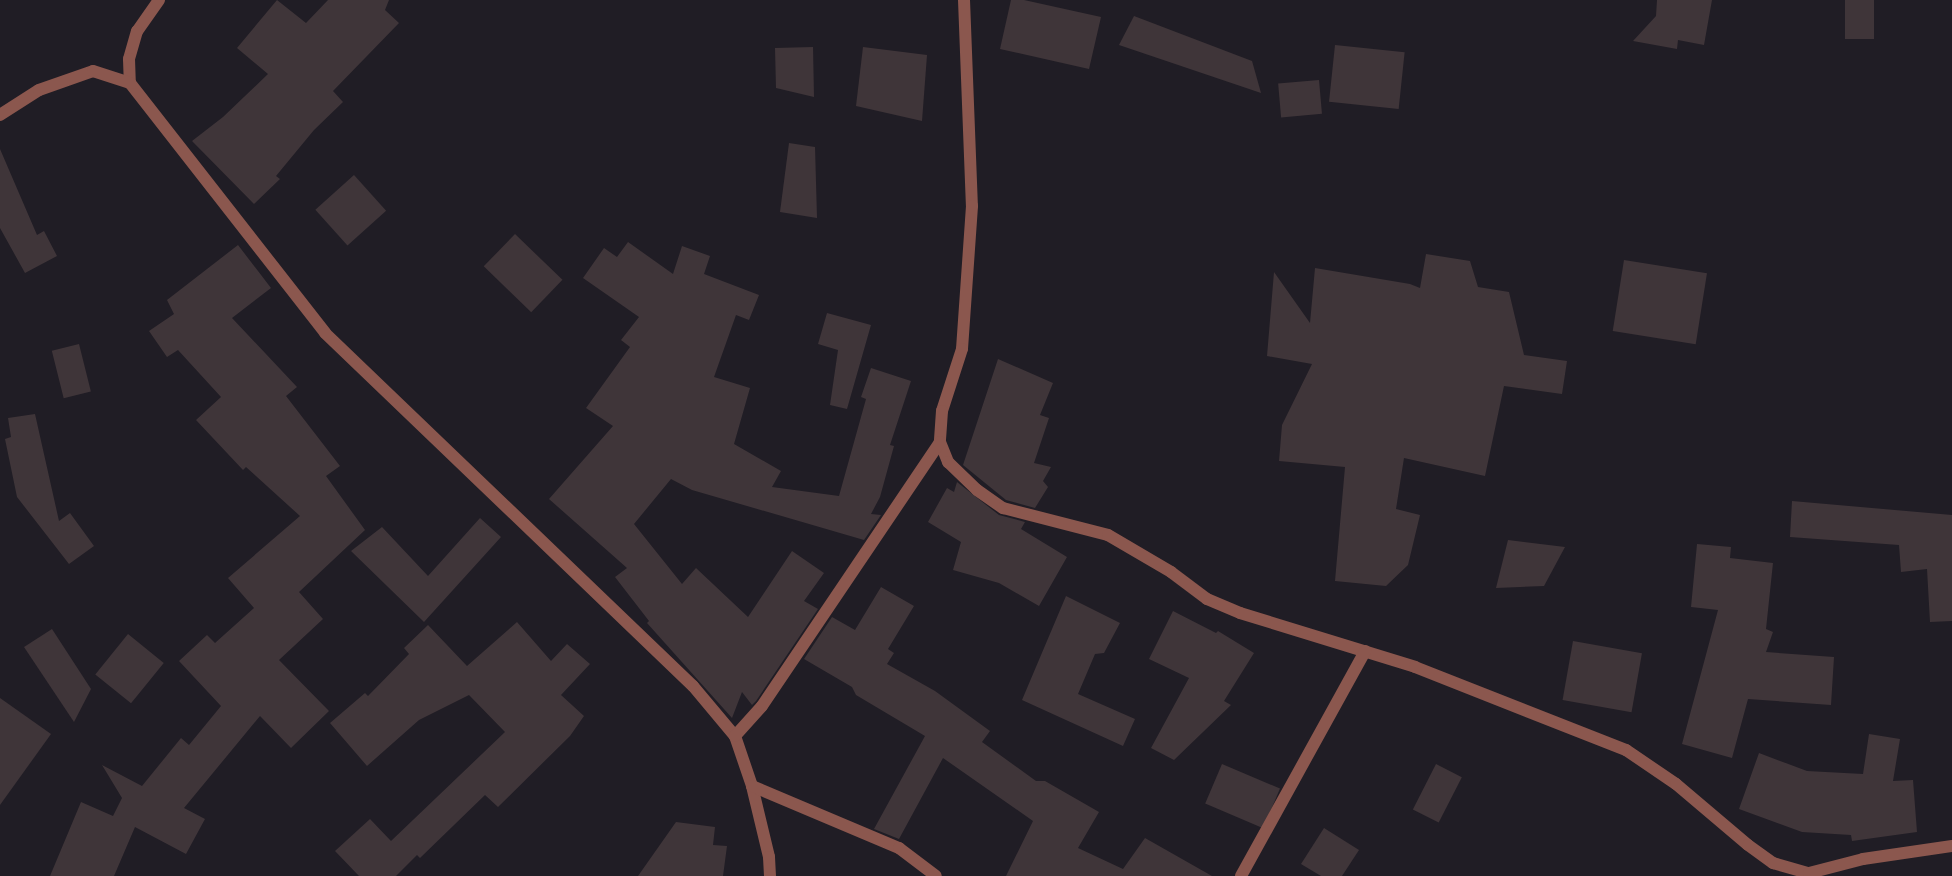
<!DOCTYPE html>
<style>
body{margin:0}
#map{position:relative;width:1952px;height:876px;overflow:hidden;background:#201d25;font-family:"Asap Condensed",sans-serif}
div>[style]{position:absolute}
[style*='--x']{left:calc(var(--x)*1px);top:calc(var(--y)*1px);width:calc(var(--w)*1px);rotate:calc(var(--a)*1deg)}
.building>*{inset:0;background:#3f3539;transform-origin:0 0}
.street>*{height:12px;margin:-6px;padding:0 6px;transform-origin:6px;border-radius:6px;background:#8b574e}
span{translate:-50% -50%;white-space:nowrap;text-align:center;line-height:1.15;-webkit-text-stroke:4px #09080b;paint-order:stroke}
</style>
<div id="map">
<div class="building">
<div style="clip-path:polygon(277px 0,306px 23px,328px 0,389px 0,385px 10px,399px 23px,333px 91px,343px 102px,314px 130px,276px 176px,280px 179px,254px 204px,192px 141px,223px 117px,268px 74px,237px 48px)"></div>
<div style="clip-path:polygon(1011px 0,1024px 0,1101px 17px,1089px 69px,1000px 49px)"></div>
<div style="clip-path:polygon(1657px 0,1712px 0,1704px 45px,1678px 40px,1677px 49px,1633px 41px,1656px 16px)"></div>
<div style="left:1845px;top:0;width:29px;height:39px"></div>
<div style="clip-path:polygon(1134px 16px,1252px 61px,1261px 93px,1119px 45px)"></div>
<div style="left:1335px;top:45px;width:70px;height:57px;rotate:6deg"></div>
<div style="clip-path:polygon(813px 47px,814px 97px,776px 88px,775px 48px)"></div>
<div style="clip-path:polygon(863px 47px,927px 55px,922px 121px,856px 106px)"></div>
<div style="left:1319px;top:80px;width:34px;height:41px;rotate:85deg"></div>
<div style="clip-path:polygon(789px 143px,815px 147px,817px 218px,780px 212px)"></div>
<div style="clip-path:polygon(0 149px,37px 235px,44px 231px,57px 256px,25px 273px,0 228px)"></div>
<div style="left:354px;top:175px;width:48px;height:52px;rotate:48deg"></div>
<div style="left:515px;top:234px;width:66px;height:45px;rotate:44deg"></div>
<div style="clip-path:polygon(628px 242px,673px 274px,682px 246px,710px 256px,704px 274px,759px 295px,749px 320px,736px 315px,714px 377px,750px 388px,734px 444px,781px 471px,772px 487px,839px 496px,866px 399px,861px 397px,871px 368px,911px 381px,890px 445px,894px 446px,880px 497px,871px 514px,881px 515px,864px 540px,692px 490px,671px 479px,634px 524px,682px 584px,696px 568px,748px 617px,792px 551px,824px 573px,804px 601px,818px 609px,756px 701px,752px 705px,742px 692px,732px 718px,647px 623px,649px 621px,615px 577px,627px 568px,549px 499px,613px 426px,586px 408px,630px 347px,621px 340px,639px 317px,583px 278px,604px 248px,617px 257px)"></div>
<div style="clip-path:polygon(238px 245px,271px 288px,232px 318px,297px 387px,286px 396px,340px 466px,326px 476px,365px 530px,299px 592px,323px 619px,279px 660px,329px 711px,291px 748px,260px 716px,184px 808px,205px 819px,186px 854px,135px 827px,114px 876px,50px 876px,81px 802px,113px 816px,122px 798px,102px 765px,142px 786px,181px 738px,189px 745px,221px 706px,179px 661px,207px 635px,215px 643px,254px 608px,228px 578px,300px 516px,246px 467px,243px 470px,196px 420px,221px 397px,178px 350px,167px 357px,149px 331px,174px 314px,167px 300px)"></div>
<div style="clip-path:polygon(1426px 254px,1470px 261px,1478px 287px,1509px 292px,1524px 355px,1567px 361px,1562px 394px,1504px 386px,1485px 476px,1404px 458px,1396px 509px,1420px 515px,1408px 565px,1386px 586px,1335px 581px,1345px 467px,1279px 461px,1282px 425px,1312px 364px,1267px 356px,1274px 272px,1310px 323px,1315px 268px,1410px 284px,1420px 288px)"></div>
<div style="left:1624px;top:260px;width:84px;height:72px;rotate:9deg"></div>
<div style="clip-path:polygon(827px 313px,871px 325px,847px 409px,830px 405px,838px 350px,818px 344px)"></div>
<div style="left:79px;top:344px;width:49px;height:28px;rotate:76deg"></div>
<div style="clip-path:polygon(998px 359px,1053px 383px,1040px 415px,1049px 418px,1034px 463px,1051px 467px,1043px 481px,1048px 487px,1035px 508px,1006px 500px,963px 465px)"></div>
<div style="clip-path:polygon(35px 414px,59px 521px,70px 513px,94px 546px,69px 564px,17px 497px,5px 439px,11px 437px,8px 418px)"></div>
<div style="clip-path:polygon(957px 482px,999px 515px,1025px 522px,1021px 529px,1067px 557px,1039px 606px,999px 583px,953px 570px,961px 542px,928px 522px,947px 488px,954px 492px)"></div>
<div style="clip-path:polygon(1792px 501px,1952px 515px,1952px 621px,1930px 622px,1927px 569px,1901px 572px,1899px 545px,1790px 537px)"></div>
<div style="clip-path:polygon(480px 518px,501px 537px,424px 622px,351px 551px,382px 527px,428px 576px)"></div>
<div style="clip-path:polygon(1508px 540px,1565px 547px,1544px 586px,1496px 588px)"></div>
<div style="clip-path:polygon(1697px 544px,1731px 547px,1730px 558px,1773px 563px,1766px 629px,1773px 632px,1766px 652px,1834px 657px,1831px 705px,1748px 699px,1732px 758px,1682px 744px,1718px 610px,1691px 607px)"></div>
<div style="clip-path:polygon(881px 587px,914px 606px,888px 649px,894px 653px,887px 664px,935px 691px,990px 731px,982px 742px,1036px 781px,1045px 781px,1099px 812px,1078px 848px,1123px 869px,1145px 838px,1212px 876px,1006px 876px,1033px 821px,943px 758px,899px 839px,874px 829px,925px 736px,856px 695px,852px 687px,804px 659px,832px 617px,855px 630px)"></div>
<div style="clip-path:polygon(1066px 596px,1120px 623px,1104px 653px,1095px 654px,1078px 694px,1135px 719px,1123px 746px,1022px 700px)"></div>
<div style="clip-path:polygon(1173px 611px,1216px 633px,1218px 631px,1254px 653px,1224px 701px,1231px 705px,1174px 760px,1151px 748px,1189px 678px,1149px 659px)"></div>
<div style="clip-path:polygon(517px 622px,551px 661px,567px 644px,590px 664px,561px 695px,584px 716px,570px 736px,498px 807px,485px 795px,420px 858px,417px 855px,396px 876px,359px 876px,335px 851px,370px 819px,391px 841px,505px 732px,469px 695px,419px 720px,367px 766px,330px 723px,365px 693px,368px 696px,409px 654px,404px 648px,428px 625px,467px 666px)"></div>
<div style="clip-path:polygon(52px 629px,91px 689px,74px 722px,24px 647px)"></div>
<div style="left:128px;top:634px;width:46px;height:52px;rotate:39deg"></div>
<div style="left:1573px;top:641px;width:70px;height:60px;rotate:10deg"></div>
<div style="clip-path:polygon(0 698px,51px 734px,0 805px)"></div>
<div style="clip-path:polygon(1869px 734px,1900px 739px,1893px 781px,1913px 780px,1917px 832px,1852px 841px,1851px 835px,1802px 832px,1739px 809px,1759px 753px,1807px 771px,1863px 774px)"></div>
<div style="left:1222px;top:764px;width:63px;height:43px;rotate:23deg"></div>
<div style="left:1436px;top:764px;width:29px;height:51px;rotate:27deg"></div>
<div style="clip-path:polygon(676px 822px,715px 827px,713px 845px,727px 846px,723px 876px,638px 876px)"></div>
<div style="clip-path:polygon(1324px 828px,1359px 850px,1342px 876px,1321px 876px,1301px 864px)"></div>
</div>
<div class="street">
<div style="--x:159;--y:0;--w:38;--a:125"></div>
<div style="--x:137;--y:31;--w:29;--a:106"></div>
<div style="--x:129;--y:59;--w:24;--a:88"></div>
<div style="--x:130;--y:83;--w:317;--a:52"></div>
<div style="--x:325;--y:333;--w:510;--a:43.81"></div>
<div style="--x:693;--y:686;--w:65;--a:50"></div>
<div style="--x:735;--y:736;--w:53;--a:71.2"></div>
<div style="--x:752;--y:786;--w:73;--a:76.5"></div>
<div style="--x:769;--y:857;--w:19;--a:87"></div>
<div style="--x:964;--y:0;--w:206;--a:87.8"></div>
<div style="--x:972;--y:206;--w:143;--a:94"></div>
<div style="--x:962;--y:349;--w:65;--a:107.9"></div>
<div style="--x:942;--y:411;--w:31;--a:94"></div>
<div style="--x:940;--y:442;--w:22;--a:68"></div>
<div style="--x:948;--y:462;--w:40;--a:44"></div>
<div style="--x:977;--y:490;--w:32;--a:35"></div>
<div style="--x:1003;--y:508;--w:108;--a:14.4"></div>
<div style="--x:1108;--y:535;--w:73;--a:30.4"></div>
<div style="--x:1171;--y:572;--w:45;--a:36.9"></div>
<div style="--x:1207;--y:599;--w:36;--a:23"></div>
<div style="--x:1240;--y:613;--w:183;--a:17.1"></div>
<div style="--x:1415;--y:667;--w:227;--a:21.5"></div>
<div style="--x:1626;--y:750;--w:60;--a:34.2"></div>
<div style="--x:1676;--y:784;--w:94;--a:40.3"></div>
<div style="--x:1748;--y:845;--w:31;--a:36"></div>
<div style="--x:1773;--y:863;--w:37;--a:16"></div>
<div style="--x:1809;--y:873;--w:56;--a:-14.5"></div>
<div style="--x:1863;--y:859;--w:90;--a:-8.3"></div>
<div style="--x:0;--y:115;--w:46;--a:-32.7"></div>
<div style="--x:39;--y:90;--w:57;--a:-19.4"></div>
<div style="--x:93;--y:71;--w:39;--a:18"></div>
<div style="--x:735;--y:736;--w:40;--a:-48"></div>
<div style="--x:762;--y:706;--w:318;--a:-56"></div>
<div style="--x:752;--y:786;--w:160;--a:22.9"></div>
<div style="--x:899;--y:848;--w:46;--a:37.1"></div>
<div style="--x:1241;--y:876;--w:257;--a:-61.1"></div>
</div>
</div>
